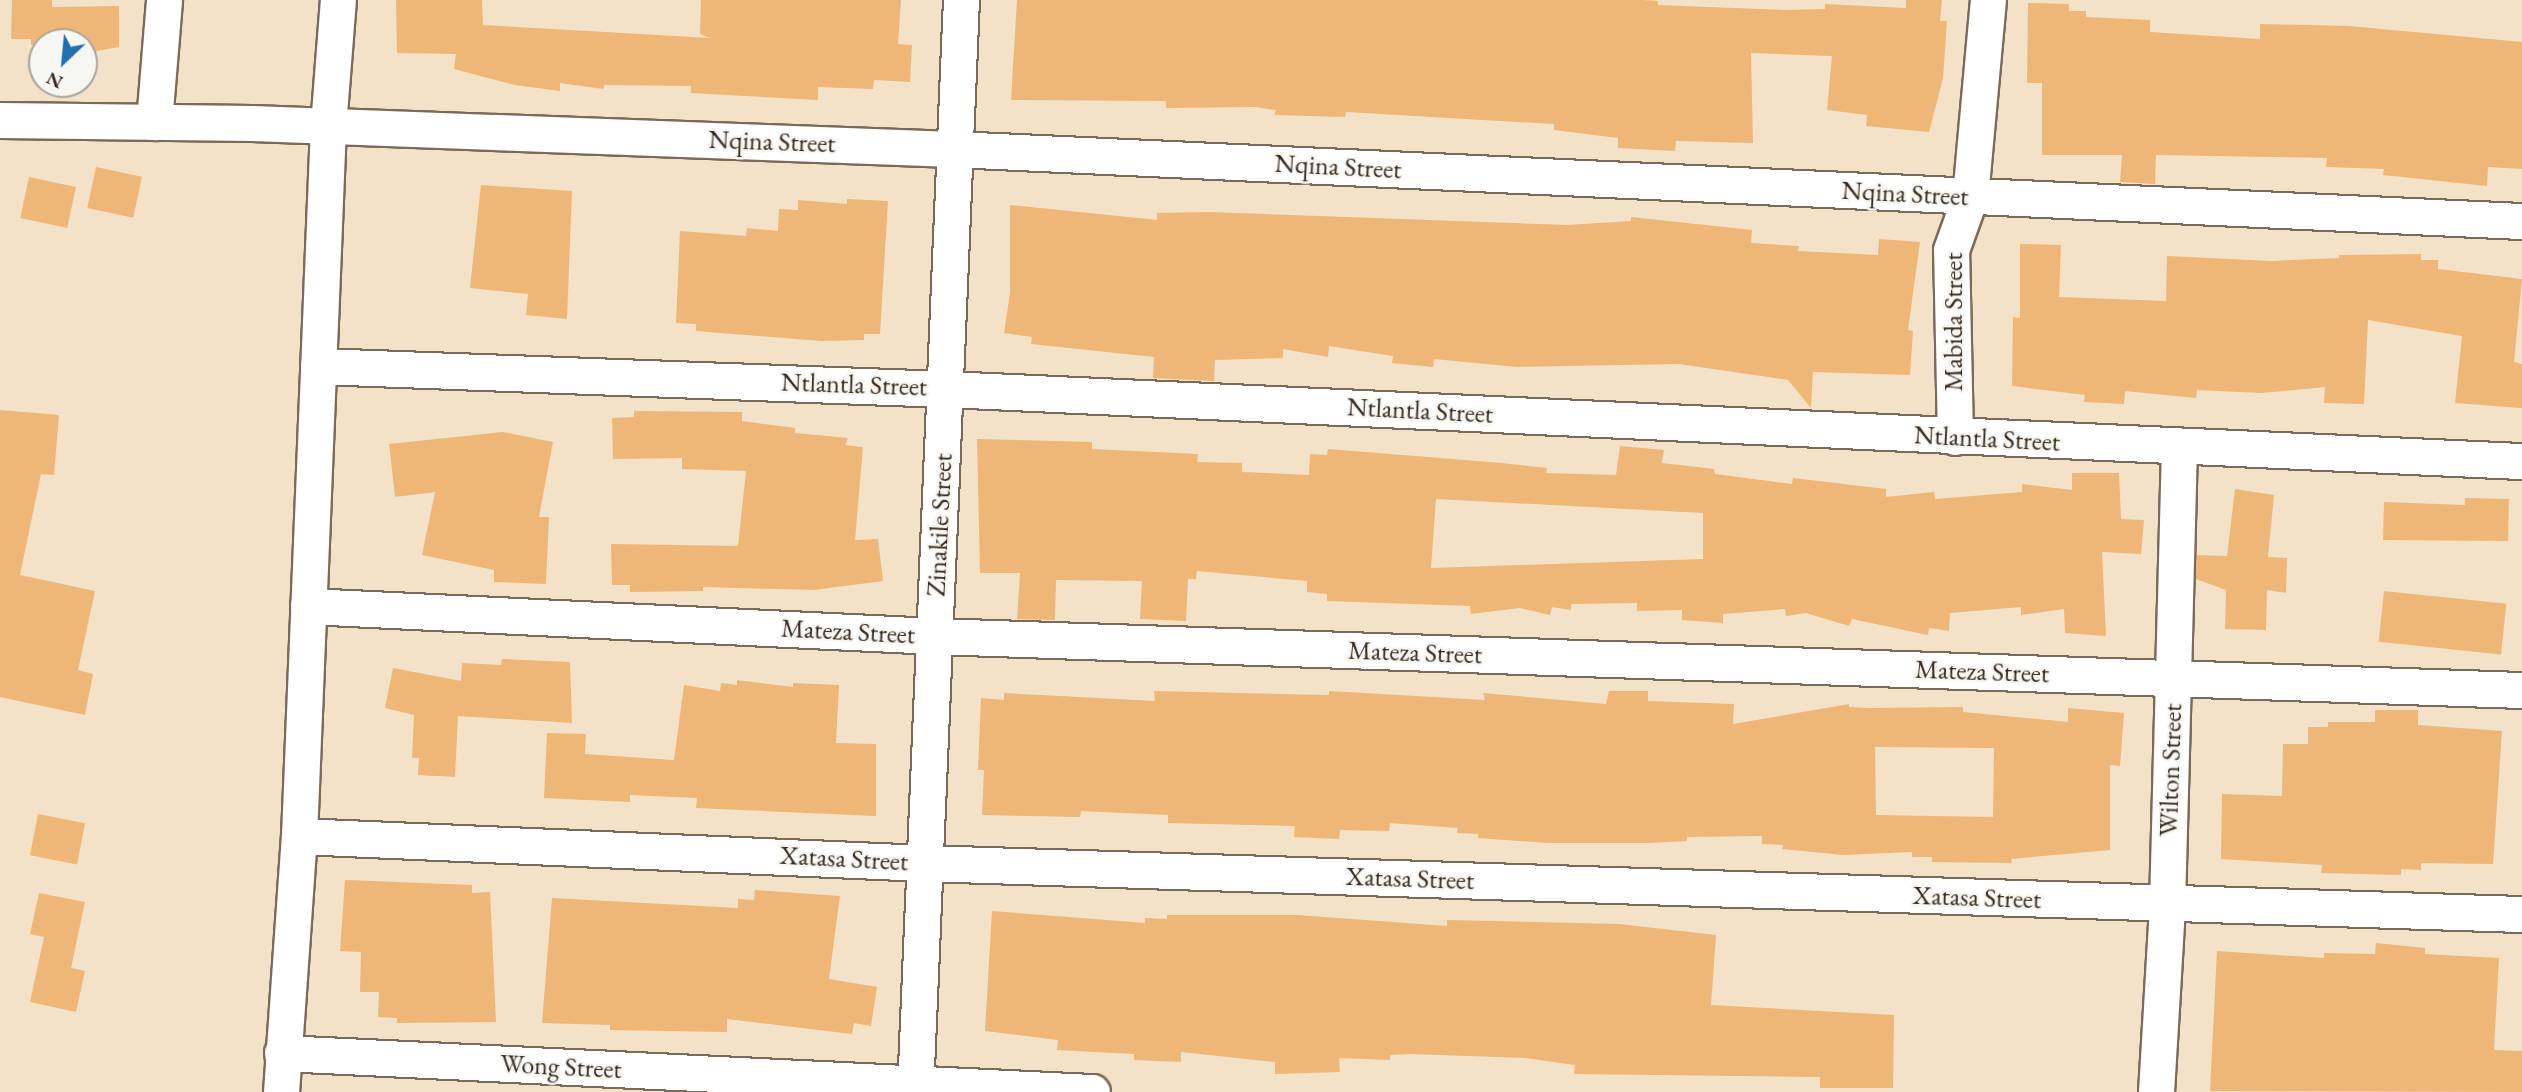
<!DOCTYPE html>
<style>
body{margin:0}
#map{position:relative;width:2522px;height:1092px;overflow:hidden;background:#f3e1c8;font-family:"EB Garamond",serif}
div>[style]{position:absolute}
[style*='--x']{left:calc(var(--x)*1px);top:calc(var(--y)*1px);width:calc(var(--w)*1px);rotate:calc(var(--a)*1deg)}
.building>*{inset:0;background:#efb777;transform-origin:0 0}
.roads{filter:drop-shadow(2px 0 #7b6a5a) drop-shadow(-2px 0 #7b6a5a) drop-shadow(0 2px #7b6a5a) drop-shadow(0 -2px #7b6a5a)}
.street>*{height:35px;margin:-17.5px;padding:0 17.5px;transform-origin:17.5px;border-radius:17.5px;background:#fff}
span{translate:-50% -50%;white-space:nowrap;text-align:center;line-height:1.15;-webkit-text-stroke:5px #f6f6f2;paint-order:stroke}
.street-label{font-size:26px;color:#3b2a1e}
.north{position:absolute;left:28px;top:28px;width:70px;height:70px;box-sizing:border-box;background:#f6f6f2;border:2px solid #aba49d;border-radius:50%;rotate:206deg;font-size:19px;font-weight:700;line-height:28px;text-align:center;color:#3b2a1e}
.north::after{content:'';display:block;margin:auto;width:24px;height:32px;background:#1f6fb2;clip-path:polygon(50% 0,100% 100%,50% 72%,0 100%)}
</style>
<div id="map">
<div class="building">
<div style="clip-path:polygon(12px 0,52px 0,52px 7px,119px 6px,119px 47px,84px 53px,84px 42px,42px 42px,39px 52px,39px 45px,31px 45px,31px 39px,11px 39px)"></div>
<div style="clip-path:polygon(396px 0,482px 0,483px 25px,710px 38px,700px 34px,701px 0,901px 0,898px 44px,912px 45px,910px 82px,874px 80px,873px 89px,818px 87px,818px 100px,691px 93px,691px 86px,604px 85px,604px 89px,560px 83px,560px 91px,515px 85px,454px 69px,456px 54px,397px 53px)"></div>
<div style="clip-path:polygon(1017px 0,1642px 0,1658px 1px,1658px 5px,1786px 10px,1825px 9px,1825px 4px,1906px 8px,1906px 0,1942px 0,1940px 21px,1947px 21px,1943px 78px,1929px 132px,1866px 126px,1867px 115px,1827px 110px,1832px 56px,1751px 53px,1753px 143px,1676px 141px,1675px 151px,1618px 148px,1618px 138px,1554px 130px,1554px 124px,1346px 112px,1345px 117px,1274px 115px,1276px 110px,1255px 107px,1166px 108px,1166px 101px,1011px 100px)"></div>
<div style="clip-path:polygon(2028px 3px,2069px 4px,2069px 11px,2086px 11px,2086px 17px,2150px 20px,2150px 32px,2260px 39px,2260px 24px,2349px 26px,2522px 42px,2522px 169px,2488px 167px,2487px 186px,2383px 175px,2384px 169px,2326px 167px,2327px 158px,2156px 155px,2155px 184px,2120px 182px,2122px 155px,2042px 155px,2042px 83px,2027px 83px)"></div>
<div style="left:96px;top:167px;width:47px;height:42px;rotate:12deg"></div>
<div style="left:29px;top:177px;width:48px;height:42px;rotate:12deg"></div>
<div style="clip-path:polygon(481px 185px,572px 191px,567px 319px,526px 315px,528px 294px,470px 288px)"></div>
<div style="clip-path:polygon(847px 199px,888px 201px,880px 334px,864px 334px,864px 340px,822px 341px,696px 331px,696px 324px,676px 323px,680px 231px,746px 236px,747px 228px,778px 231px,779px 209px,798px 210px,798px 200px,847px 204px)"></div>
<div style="clip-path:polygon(1010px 205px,1157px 220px,1157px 213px,1209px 212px,1567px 225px,1631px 221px,1631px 217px,1752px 230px,1751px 243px,1799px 246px,1798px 251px,1878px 255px,1879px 239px,1920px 242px,1908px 330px,1913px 331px,1910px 375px,1813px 372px,1811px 408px,1788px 380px,1679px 364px,1517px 367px,1434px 359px,1433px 367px,1392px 363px,1393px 356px,1329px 346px,1328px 357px,1283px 349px,1283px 358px,1215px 360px,1214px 381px,1153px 378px,1154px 357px,1031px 344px,1032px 337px,1004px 333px,1010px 293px)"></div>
<div style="clip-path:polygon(2020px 244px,2061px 245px,2059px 297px,2166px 301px,2167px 256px,2271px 261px,2339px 258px,2339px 255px,2421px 254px,2421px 260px,2438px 260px,2438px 269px,2522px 279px,2514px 362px,2522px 364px,2522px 408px,2455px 403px,2462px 336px,2368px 320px,2364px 404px,2324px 403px,2325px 387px,2261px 393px,2197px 390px,2196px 398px,2125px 391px,2124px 404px,2084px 402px,2085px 395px,2012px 386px,2013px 317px,2020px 318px)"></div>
<div style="clip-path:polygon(0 410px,59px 415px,54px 475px,41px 474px,20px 575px,95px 591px,78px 670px,93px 674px,85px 715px,0 697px)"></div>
<div style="clip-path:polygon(634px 411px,742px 412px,742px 421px,795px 428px,795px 433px,848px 438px,845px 445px,863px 447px,855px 540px,878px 539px,883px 581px,814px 590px,703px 587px,703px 591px,630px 592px,630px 585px,612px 585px,611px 544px,738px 546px,746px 471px,682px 469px,682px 458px,613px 459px,612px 418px,634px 417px)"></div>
<div style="clip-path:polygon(503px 432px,553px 442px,539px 517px,549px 517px,546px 584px,494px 582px,494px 570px,422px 555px,435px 492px,395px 497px,389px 444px)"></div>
<div style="clip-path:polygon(evenodd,977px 439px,1092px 442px,1092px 449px,1198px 454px,1197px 462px,1242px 463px,1242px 472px,1309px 475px,1310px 454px,1327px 455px,1328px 449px,1502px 463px,1547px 468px,1546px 473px,1616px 475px,1620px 446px,1664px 450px,1662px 463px,1714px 469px,1715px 474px,1792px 484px,1793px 478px,1886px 489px,1886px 497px,1934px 492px,1935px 499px,2022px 492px,2022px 484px,2072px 490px,2072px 473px,2119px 473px,2121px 519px,2144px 520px,2141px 554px,2102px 552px,2106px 636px,2065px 633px,2064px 609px,2021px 615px,2021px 607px,1950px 613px,1949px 631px,1929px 628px,1928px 635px,1852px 619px,1849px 626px,1806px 613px,1786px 616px,1785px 609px,1723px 614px,1723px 623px,1682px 620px,1682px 610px,1637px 611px,1637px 603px,1571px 604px,1571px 610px,1552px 607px,1550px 615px,1520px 608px,1471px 614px,1470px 606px,1327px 601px,1327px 594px,1307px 592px,1307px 581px,1197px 571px,1196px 579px,1188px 579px,1186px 621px,1140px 619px,1142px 581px,1056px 580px,1055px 620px,1017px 619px,1020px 573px,980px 573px,977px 439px,1436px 499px,1703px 513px,1703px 559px,1431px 568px,1436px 499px)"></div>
<div style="clip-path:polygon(2235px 489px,2274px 495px,2268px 557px,2287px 558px,2286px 593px,2267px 590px,2266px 630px,2225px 629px,2226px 590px,2196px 579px,2196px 555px,2227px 556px)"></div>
<div style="clip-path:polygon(2465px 498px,2509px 499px,2508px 541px,2383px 540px,2384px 502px,2465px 505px)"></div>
<div style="left:2384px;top:591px;width:123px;height:51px;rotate:6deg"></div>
<div style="clip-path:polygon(502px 659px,570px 662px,572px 723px,458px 716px,455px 777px,418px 775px,419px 758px,412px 758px,414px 715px,385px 708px,393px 668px,461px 681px,462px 663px,501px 665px)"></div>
<div style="clip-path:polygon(737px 680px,793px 687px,793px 683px,839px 685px,836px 743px,876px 744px,876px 816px,696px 808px,697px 798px,630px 795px,630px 802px,544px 798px,547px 733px,586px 734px,585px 754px,674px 760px,684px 685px,720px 691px,721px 683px,737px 685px)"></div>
<div style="clip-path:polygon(evenodd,1154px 691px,1329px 695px,1329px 691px,1485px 700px,1483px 693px,1606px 704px,1609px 691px,1648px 691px,1648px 701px,1734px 704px,1733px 724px,1849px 704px,1849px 707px,1869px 708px,1963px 707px,1963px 712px,2068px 722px,2068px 708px,2124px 713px,2120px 766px,2110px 765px,2110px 850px,2011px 859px,2012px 863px,1932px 862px,1932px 857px,1912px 857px,1912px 852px,1843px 855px,1782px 849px,1783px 845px,1762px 844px,1762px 836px,1687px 837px,1687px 841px,1649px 843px,1548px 843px,1478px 838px,1478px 834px,1457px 833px,1458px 828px,1390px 823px,1389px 831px,1340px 830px,1339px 839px,1294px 837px,1295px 826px,1168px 823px,1168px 815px,1081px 811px,1080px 817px,982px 815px,984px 770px,978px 770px,981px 698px,1004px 700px,1004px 693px,1155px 701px,1154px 691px,1875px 747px,1994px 748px,1993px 817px,1876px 815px,1875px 747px)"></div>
<div style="clip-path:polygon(2375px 710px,2418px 710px,2418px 725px,2502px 731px,2493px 864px,2421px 863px,2421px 870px,2401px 869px,2401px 875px,2321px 873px,2322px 865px,2221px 859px,2222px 794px,2282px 796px,2283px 744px,2308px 744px,2308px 727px,2328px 727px,2328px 722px,2375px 722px)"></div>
<div style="left:38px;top:814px;width:48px;height:42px;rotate:11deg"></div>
<div style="clip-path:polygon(345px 880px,472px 885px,472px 893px,490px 892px,496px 1022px,397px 1023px,397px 1018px,378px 1017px,379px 992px,360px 992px,361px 952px,340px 951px)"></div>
<div style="clip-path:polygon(755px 890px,840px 896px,829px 979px,877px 987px,871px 1026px,854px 1023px,852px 1034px,727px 1019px,727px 1032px,610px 1030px,610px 1025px,542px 1023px,552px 898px,738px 908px,738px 899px,754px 900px)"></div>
<div style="clip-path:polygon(39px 893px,85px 902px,71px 968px,85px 971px,76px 1012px,30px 1002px,44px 937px,30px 934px)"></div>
<div style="clip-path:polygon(992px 911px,1145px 923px,1145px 918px,1167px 919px,1167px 915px,1297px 915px,1447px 926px,1447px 920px,1619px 924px,1716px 935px,1711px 1005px,1894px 1015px,1893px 1088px,1820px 1088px,1820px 1077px,1574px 1074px,1575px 1065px,1525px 1058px,1411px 1054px,1390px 1055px,1390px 1060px,1339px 1058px,1340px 1072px,1275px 1074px,1275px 1062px,1181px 1052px,1181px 1062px,1134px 1060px,1134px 1054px,1057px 1050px,1058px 1040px,985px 1031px)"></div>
<div style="clip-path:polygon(2376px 943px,2425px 948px,2425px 954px,2499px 958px,2494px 1050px,2522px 1051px,2522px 1092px,2210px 1091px,2217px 951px,2324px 958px,2324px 953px,2375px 954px)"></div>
</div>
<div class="roads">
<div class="street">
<div style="--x:0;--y:120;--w:252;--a:0.7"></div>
<div style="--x:252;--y:123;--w:701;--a:2.12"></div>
<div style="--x:953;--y:149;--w:1571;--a:2.63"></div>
<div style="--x:154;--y:122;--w:122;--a:-85.3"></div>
<div style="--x:318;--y:366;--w:628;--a:2.1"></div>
<div style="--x:946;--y:389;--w:1578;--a:2.62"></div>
<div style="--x:1955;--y:437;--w:187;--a:-91.2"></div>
<div style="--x:1951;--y:250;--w:56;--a:-70.3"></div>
<div style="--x:1970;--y:197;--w:198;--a:-84.8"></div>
<div style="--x:308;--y:606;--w:628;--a:2.74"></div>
<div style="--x:935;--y:636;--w:1588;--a:1.95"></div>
<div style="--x:299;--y:836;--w:626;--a:2.47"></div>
<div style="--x:924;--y:863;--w:1599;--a:1.83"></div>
<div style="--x:282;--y:1053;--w:811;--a:2.76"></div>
<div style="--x:281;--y:1092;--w:257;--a:-86"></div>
<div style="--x:299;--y:836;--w:711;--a:-87.66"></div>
<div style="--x:328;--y:126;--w:126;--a:-85.5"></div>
<div style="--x:915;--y:1092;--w:1093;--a:-87.59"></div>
<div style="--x:2156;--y:1092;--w:187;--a:-86.6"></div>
<div style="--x:2167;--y:905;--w:456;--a:-88.5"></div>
</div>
</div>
<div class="street-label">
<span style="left:772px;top:142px;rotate:2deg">Nqina Street</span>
<span style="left:1338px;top:167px;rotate:3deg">Nqina Street</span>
<span style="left:1905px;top:194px;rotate:3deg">Nqina Street</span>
<span style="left:1954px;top:322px;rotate:-90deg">Mabida Street</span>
<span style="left:854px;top:385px;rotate:2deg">Ntlantla Street</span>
<span style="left:1420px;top:411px;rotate:3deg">Ntlantla Street</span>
<span style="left:1987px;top:439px;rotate:3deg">Ntlantla Street</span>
<span style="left:940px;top:525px;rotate:-87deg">Zinakile Street</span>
<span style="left:848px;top:632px;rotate:3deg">Mateza Street</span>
<span style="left:1415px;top:653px;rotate:2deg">Mateza Street</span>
<span style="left:1982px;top:672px;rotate:2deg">Mateza Street</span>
<span style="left:2171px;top:770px;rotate:-88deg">Wilton Street</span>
<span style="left:844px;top:859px;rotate:3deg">Xatasa Street</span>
<span style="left:1410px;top:879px;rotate:2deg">Xatasa Street</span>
<span style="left:1977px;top:898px;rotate:2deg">Xatasa Street</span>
<span style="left:561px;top:1067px;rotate:3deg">Wong Street</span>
</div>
<div class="north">N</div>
</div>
